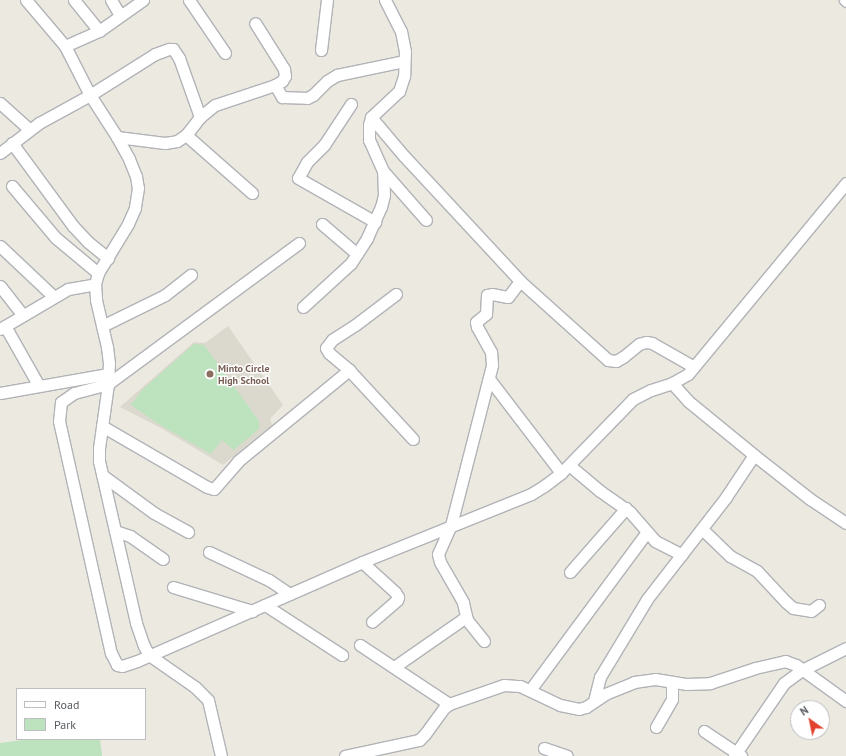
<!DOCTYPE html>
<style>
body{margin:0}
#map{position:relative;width:846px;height:756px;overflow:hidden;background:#ebe9e0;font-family:"PT Sans",sans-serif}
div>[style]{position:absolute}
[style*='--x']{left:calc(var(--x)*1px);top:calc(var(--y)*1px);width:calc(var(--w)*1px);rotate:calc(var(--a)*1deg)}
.education>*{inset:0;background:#dbd8ce}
.green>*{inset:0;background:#bce3bd}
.roads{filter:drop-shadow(1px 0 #b1b3b7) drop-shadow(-1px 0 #b1b3b7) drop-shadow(0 1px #b1b3b7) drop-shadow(0 -1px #b1b3b7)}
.minor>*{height:11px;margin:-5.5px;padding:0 5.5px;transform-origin:5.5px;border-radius:5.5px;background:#fff}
.dots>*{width:11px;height:11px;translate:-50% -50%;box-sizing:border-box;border:2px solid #fff;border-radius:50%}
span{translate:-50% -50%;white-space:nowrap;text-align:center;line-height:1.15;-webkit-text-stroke:3px #fff;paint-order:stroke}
.education-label{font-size:10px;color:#785e54;font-weight:700}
.left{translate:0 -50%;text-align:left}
.legend{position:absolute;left:16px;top:688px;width:130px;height:52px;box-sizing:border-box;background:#fff;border:1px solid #bdbebf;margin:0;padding:5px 7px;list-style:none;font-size:12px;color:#595c60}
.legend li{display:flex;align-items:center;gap:8px;height:20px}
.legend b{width:20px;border:1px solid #bdbebf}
.north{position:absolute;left:790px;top:700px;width:40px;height:40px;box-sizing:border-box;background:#fff;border:1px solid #bdbebf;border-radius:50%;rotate:327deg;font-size:11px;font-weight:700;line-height:16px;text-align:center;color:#595c60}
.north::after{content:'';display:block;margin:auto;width:14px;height:18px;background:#e2412f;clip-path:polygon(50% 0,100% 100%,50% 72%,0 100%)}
</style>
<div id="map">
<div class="education">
<div style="clip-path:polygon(228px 326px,283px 405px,270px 419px,272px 425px,223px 465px,161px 428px,120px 407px,194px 342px,205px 343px)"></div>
</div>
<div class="green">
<div style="clip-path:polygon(194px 344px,204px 345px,259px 421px,259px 429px,234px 450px,222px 440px,211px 454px,160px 425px,131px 405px,142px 390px)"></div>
<div style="clip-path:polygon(31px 739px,100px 739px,102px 756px,0 756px,0 743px)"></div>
</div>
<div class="roads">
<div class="minor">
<div style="--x:26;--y:0;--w:60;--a:49.7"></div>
<div style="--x:65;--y:46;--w:55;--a:63"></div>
<div style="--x:90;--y:95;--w:50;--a:57.3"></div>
<div style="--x:117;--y:137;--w:25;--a:61"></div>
<div style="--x:129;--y:159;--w:18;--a:68"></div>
<div style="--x:136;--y:176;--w:12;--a:81"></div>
<div style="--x:138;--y:188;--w:20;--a:99"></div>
<div style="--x:135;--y:208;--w:17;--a:114"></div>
<div style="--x:128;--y:224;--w:57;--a:121.5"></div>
<div style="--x:98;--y:273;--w:11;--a:105"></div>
<div style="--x:95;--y:284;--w:16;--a:86"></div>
<div style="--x:96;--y:300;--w:48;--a:76.8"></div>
<div style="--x:107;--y:347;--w:16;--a:83"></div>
<div style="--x:109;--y:363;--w:21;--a:93"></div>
<div style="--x:108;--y:384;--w:65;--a:98"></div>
<div style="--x:99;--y:448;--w:13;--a:90"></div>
<div style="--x:99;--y:461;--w:166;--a:77.1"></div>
<div style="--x:136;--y:623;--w:24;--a:71"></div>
<div style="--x:144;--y:646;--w:10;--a:61"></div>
<div style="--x:149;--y:655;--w:56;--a:34.8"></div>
<div style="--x:195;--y:687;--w:18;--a:45"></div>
<div style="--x:208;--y:700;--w:57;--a:76.9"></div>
<div style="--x:74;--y:0;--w:40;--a:51"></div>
<div style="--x:111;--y:0;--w:17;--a:59"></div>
<div style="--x:189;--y:0;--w:64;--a:55.8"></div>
<div style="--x:385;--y:0;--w:35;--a:63"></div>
<div style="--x:401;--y:31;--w:20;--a:79"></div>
<div style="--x:405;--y:51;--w:25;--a:92"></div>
<div style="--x:404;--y:76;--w:16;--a:108"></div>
<div style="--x:399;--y:91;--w:38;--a:137"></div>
<div style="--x:371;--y:117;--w:51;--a:49.8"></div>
<div style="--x:404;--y:156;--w:171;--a:47.1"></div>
<div style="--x:520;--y:281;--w:118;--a:41.9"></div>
<div style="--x:608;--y:360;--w:8;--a:7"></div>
<div style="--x:616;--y:361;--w:8;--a:-30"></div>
<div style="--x:623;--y:357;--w:21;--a:-39"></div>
<div style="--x:639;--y:344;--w:7;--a:-16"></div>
<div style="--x:646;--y:342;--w:6;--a:9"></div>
<div style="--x:652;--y:343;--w:48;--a:29.7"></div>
<div style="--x:845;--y:0;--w:1;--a:45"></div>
<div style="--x:65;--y:46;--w:37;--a:-24"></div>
<div style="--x:99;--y:31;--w:54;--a:-35.2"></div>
<div style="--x:321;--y:50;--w:50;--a:-83.2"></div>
<div style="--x:275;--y:85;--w:14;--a:60"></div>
<div style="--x:282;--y:97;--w:25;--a:2"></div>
<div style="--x:307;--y:98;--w:7;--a:-27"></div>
<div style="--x:313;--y:95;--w:20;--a:-45"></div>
<div style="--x:327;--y:81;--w:12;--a:-31"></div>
<div style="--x:337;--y:75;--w:68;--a:-11.8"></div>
<div style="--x:0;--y:103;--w:39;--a:42"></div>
<div style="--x:351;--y:104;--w:49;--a:123.4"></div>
<div style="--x:324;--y:145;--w:24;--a:135"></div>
<div style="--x:307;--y:162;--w:18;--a:119"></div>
<div style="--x:298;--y:178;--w:89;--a:29.7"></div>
<div style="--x:186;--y:135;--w:88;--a:41.3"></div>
<div style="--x:117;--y:137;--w:48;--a:7.1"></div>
<div style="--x:165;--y:143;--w:12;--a:-9"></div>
<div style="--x:177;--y:141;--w:11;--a:-34"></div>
<div style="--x:186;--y:135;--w:23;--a:-52"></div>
<div style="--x:200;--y:117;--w:19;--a:-39"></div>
<div style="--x:215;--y:105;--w:63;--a:-18.4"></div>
<div style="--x:275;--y:85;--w:8;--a:-30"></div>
<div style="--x:282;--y:81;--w:6;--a:-59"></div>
<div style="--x:285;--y:76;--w:7;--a:-98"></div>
<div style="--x:284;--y:69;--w:54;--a:-122.2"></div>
<div style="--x:12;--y:143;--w:103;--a:53.7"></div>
<div style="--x:73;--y:226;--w:22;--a:47"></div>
<div style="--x:88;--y:242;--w:26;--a:39"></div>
<div style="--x:0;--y:153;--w:49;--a:-37.6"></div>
<div style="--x:39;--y:123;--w:58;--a:-28.8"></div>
<div style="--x:90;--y:95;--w:77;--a:-32.2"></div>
<div style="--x:155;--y:54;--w:15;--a:-20"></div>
<div style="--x:169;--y:49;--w:4;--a:0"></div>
<div style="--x:173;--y:49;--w:11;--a:56"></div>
<div style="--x:179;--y:58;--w:63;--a:70.4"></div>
<div style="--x:383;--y:171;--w:65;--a:48.7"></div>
<div style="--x:12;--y:186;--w:68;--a:49.8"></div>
<div style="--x:56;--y:238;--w:55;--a:39.8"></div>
<div style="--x:322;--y:224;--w:46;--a:40.6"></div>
<div style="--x:299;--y:243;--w:237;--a:143.6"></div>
<div style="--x:108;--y:384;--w:35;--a:165"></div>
<div style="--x:74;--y:393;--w:16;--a:145"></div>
<div style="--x:61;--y:402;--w:19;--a:96"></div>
<div style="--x:59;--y:421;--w:238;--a:77.4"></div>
<div style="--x:111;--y:653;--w:13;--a:63"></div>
<div style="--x:117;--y:665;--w:5;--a:11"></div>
<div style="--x:122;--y:666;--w:16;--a:-18"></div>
<div style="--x:137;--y:661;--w:246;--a:-23.7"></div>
<div style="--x:362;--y:562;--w:182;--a:-21.9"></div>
<div style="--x:531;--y:494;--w:15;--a:-32"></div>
<div style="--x:544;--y:486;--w:21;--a:-37"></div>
<div style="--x:561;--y:473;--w:103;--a:-45.8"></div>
<div style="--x:633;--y:399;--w:20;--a:-27"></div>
<div style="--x:651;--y:390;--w:22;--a:-18"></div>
<div style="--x:672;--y:383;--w:18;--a:-29"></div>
<div style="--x:688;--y:374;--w:248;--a:-50.4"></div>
<div style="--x:0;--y:246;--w:74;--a:43.4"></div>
<div style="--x:0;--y:286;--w:37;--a:52"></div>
<div style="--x:396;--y:294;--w:51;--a:142.9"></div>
<div style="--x:355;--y:325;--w:27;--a:147"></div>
<div style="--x:332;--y:340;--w:10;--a:127"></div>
<div style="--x:326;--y:348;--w:6;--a:59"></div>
<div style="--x:329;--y:353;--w:26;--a:40"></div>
<div style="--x:349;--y:370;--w:94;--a:47.2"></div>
<div style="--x:303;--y:307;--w:65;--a:-42.5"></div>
<div style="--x:351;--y:263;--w:30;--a:-57"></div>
<div style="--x:367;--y:238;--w:34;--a:-66"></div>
<div style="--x:381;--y:207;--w:12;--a:-76"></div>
<div style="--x:384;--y:195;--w:24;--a:-92"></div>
<div style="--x:383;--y:171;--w:34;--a:-114"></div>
<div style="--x:369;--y:140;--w:15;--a:-90"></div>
<div style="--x:369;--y:125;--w:8;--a:-76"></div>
<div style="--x:5;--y:326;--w:69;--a:60.5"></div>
<div style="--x:102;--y:326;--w:70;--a:-26.2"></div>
<div style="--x:165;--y:295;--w:33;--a:-38"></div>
<div style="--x:0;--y:329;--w:79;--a:-30.5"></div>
<div style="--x:68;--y:289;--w:27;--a:-10"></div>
<div style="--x:490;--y:380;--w:117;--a:52.6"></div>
<div style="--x:672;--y:383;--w:24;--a:48"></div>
<div style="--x:688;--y:401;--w:85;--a:39.3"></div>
<div style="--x:754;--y:455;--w:71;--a:38.2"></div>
<div style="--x:810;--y:499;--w:43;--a:33.7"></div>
<div style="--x:0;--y:393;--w:110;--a:-10"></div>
<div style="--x:102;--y:426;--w:121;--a:30.2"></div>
<div style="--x:207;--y:487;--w:7;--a:16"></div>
<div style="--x:214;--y:489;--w:37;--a:-49"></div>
<div style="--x:238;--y:461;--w:144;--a:-39.3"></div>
<div style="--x:569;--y:465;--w:40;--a:40"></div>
<div style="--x:600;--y:491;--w:37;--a:35"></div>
<div style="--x:630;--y:512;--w:38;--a:49"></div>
<div style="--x:655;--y:541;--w:30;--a:27"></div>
<div style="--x:102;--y:475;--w:64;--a:36.2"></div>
<div style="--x:154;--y:513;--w:39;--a:29"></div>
<div style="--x:702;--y:529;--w:39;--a:44"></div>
<div style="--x:730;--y:556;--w:31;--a:29"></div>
<div style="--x:757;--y:571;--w:42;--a:46.9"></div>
<div style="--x:786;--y:602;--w:9;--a:41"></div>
<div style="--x:793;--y:608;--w:18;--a:9"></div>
<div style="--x:811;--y:611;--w:10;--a:-37"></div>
<div style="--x:115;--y:531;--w:16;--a:18"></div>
<div style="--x:130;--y:536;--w:40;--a:34.9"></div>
<div style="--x:209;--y:552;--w:66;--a:25"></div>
<div style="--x:269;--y:580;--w:25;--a:34"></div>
<div style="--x:362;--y:562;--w:45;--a:42.3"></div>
<div style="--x:395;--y:592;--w:6;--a:59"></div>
<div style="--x:398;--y:597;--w:3;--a:108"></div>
<div style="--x:397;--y:600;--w:33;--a:139"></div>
<div style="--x:570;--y:572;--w:85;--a:-48.8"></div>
<div style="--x:173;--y:587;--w:83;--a:16.9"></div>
<div style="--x:265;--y:605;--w:92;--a:33"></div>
<div style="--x:484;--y:641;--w:27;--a:-129"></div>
<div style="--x:467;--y:620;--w:18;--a:-103"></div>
<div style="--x:463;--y:602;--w:46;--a:-119.9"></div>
<div style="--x:440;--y:562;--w:8;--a:-104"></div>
<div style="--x:438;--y:554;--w:32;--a:-66"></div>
<div style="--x:451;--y:525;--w:165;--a:-75.6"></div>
<div style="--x:492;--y:365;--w:13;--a:-94"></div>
<div style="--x:491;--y:352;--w:29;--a:-119"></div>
<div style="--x:477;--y:327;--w:5;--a:-101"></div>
<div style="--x:476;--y:322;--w:13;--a:-39"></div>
<div style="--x:486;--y:314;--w:19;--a:-87"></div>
<div style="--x:487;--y:295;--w:5;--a:-11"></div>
<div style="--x:492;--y:294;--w:16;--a:11"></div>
<div style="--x:508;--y:297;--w:20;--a:-53"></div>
<div style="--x:360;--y:645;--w:107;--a:33.5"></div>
<div style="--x:394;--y:667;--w:88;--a:-34.8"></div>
<div style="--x:530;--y:690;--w:195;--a:-53.5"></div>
<div style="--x:594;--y:701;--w:25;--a:-76"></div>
<div style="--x:600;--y:677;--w:91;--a:-58.9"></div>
<div style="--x:647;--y:599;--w:129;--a:-52.2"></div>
<div style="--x:726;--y:497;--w:50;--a:-56.3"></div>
<div style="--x:656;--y:727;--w:32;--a:-60"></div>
<div style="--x:672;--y:699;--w:17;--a:-90"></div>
<div style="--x:704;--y:731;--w:45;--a:34"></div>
<div style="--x:544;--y:748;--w:24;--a:19"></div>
<div style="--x:345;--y:756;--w:76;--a:-12.2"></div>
<div style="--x:419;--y:740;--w:8;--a:-45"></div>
<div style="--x:425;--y:734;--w:32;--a:-54"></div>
<div style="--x:444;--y:708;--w:6;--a:-39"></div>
<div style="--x:449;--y:704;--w:58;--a:-19.1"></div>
<div style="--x:504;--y:685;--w:16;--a:4"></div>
<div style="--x:520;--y:686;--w:44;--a:25.4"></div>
<div style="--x:560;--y:705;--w:19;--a:12"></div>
<div style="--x:579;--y:709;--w:7;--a:-16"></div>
<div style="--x:586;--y:707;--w:23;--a:-34"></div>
<div style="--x:605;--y:694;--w:31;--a:-22"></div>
<div style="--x:634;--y:682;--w:21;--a:-8"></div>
<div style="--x:655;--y:679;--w:31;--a:9"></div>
<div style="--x:686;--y:684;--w:24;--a:-2"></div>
<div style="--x:710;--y:683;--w:47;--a:-18.4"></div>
<div style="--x:755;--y:668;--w:31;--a:-13"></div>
<div style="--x:785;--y:661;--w:12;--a:20"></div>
<div style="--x:796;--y:665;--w:62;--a:35.8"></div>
<div style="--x:734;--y:756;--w:88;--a:-55.6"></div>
<div style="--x:784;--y:683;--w:22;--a:-36"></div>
<div style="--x:802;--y:670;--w:49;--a:-26.6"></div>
</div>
</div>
<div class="dots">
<div style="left:210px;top:374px;background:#8d6e63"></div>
</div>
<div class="education-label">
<span class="left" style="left:218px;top:374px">Minto Circle<br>High School</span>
</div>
<ul class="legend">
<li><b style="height:5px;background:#fff"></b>Road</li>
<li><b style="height:11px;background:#bce3bd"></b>Park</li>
</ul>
<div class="north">N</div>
</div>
